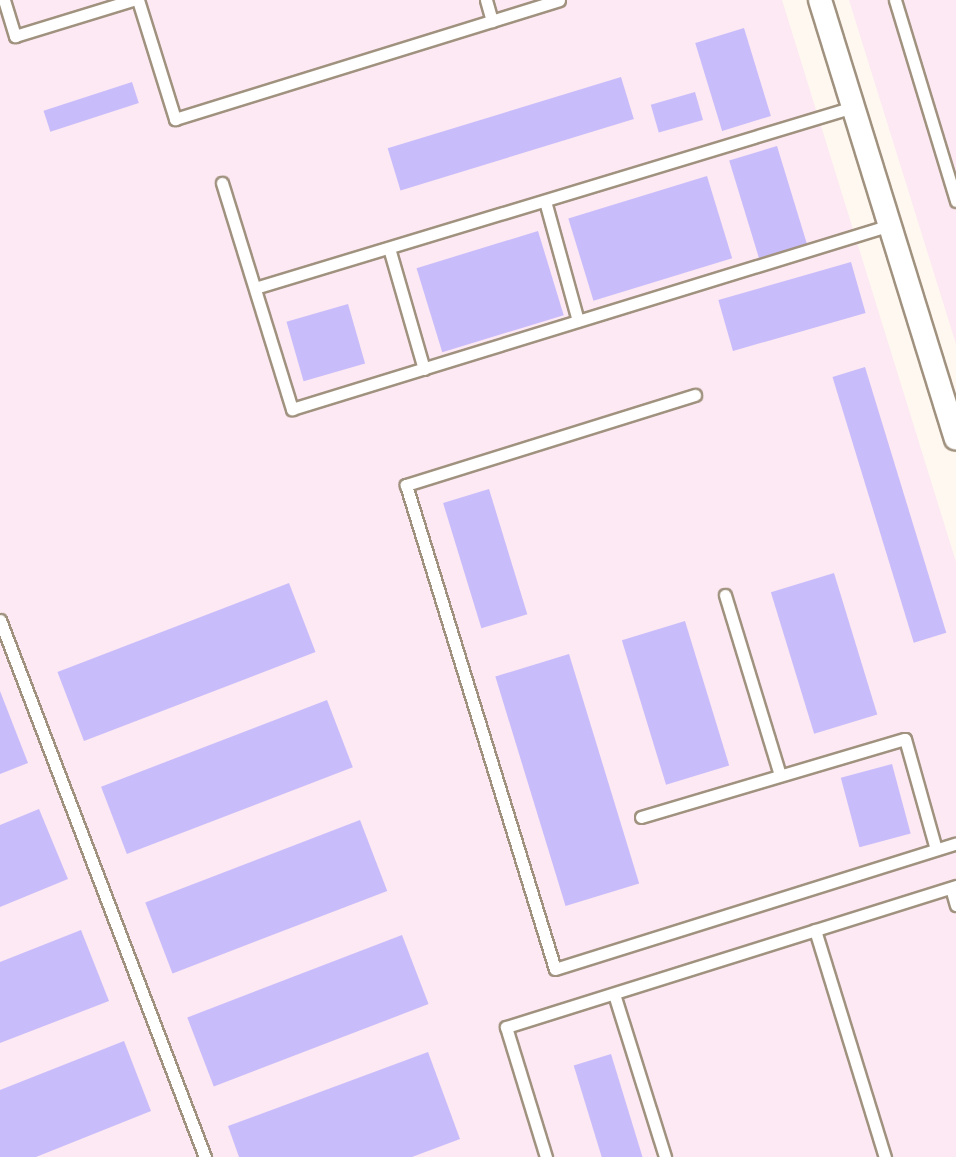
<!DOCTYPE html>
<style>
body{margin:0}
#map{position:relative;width:956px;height:1157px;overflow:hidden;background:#fff8f0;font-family:"IBM Plex Sans",sans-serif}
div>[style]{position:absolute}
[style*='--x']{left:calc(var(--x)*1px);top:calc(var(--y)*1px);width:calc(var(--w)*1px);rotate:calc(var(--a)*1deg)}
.industrial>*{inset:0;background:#fce9f3}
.building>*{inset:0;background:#c9bcfa;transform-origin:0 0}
.roads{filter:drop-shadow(2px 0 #a0927f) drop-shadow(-2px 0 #a0927f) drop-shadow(0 2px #a0927f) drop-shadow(0 -2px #a0927f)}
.lane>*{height:11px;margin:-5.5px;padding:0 5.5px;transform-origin:5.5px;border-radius:5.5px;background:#fff}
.street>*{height:22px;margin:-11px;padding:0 11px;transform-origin:11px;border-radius:11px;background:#fff}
span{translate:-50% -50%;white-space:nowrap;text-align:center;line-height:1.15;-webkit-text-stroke:7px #fff;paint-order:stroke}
</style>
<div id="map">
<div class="industrial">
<div style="clip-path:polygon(0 0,782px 0,956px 562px,956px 1157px,0 1157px)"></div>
<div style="clip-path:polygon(849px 0,956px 0,956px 344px)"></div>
</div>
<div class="building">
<div style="left:744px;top:28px;width:92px;height:51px;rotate:73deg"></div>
<div style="left:621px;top:77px;width:44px;height:244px;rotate:73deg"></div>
<div style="left:132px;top:82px;width:22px;height:93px;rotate:72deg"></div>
<div style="left:695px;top:92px;width:29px;height:46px;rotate:74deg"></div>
<div style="left:777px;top:146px;width:102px;height:50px;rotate:73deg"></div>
<div style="left:707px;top:176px;width:86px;height:145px;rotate:73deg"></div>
<div style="left:538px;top:231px;width:88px;height:127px;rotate:73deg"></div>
<div style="left:851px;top:262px;width:53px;height:138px;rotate:74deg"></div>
<div style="left:348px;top:304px;width:62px;height:64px;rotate:74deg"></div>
<div style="left:865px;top:367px;width:278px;height:34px;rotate:73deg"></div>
<div style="left:489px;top:489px;width:131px;height:48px;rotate:73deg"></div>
<div style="left:834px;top:573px;width:148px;height:66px;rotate:73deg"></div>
<div style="left:289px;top:583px;width:74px;height:248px;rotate:69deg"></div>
<div style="left:685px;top:621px;width:151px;height:66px;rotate:73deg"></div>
<div style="left:569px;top:654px;width:240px;height:77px;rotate:73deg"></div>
<div style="clip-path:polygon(0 691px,28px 763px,0 774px)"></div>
<div style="left:327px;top:700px;width:72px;height:242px;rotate:69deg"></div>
<div style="left:892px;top:764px;width:72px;height:53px;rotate:75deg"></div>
<div style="clip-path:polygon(39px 809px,68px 879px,0 907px,0 825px)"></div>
<div style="left:360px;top:820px;width:76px;height:230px;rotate:69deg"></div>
<div style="clip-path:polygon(81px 930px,109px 1001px,0 1043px,0 962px)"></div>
<div style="left:402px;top:935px;width:74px;height:230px;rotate:69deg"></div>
<div style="clip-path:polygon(124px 1041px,151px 1111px,36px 1157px,0 1157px,0 1090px)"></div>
<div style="clip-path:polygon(428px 1052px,460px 1139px,412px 1157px,239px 1157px,228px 1126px)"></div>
<div style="left:611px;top:1054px;width:108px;height:39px;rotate:73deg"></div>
</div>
<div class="roads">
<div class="lane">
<div style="--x:4;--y:0;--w:38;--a:73"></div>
<div style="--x:15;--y:36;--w:123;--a:-17"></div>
<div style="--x:138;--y:0;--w:125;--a:72.7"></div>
<div style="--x:175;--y:119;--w:402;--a:-17.2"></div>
<div style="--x:486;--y:0;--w:22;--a:74"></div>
<div style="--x:895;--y:0;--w:210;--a:73.1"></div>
<div style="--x:222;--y:183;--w:237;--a:72.8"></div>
<div style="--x:292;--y:409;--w:626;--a:-17.1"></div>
<div style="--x:545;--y:201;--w:124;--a:74.6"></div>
<div style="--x:389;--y:248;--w:126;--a:73.9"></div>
<div style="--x:255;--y:288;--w:625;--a:-16.84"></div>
<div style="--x:695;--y:395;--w:303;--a:162.7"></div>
<div style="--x:406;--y:485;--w:506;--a:72.89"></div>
<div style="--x:555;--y:969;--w:420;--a:-17.4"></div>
<div style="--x:725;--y:595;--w:188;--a:73"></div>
<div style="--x:0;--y:620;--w:575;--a:69.11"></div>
<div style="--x:641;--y:817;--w:275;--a:-16.5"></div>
<div style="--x:905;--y:739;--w:114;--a:74.3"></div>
<div style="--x:951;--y:888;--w:18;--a:74"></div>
<div style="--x:815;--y:930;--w:238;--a:72.9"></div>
<div style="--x:614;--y:994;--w:171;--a:72.6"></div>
<div style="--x:546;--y:1157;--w:136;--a:-107.1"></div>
<div style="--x:506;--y:1027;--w:472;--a:-17.4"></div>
</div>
<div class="street">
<div style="--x:820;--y:0;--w:459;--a:72.8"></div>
</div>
</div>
</div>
